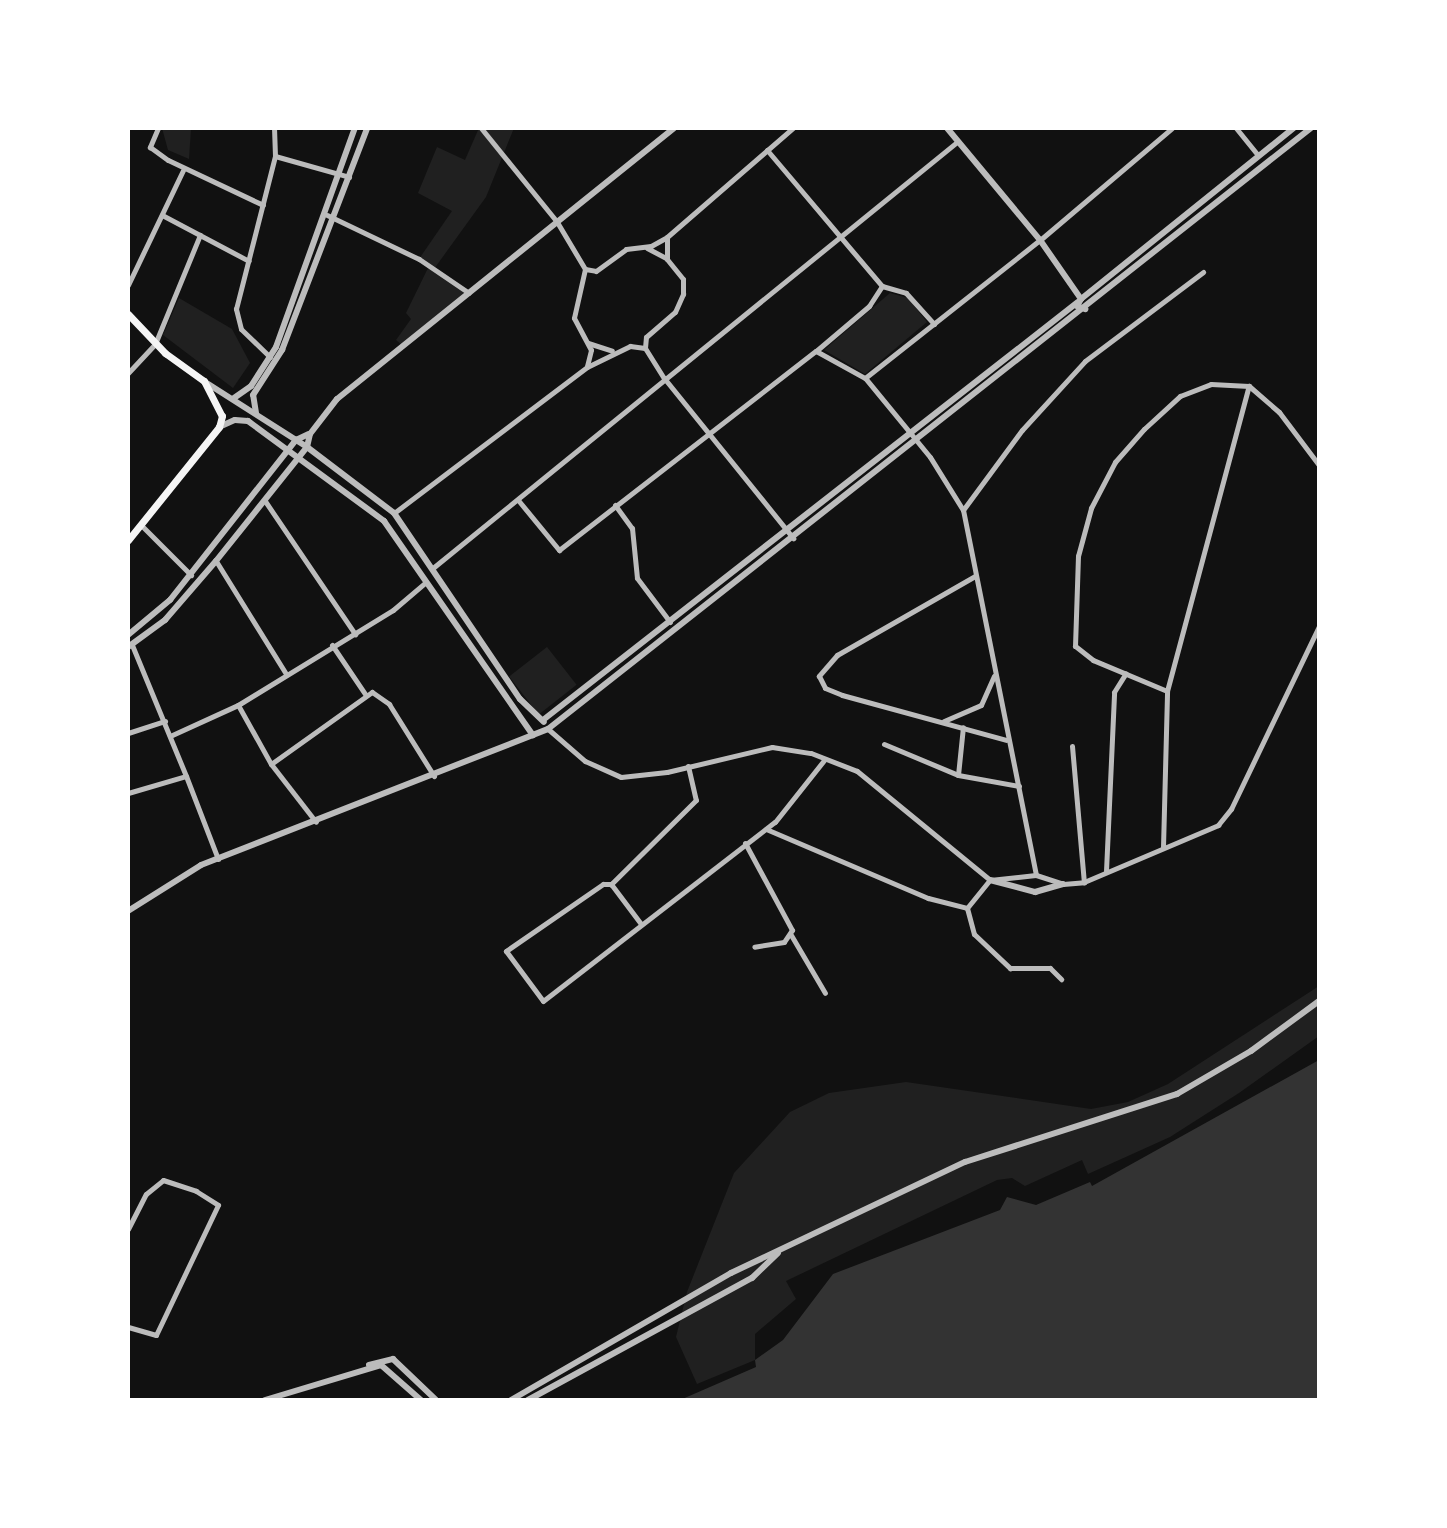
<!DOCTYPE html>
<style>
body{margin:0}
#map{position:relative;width:1447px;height:1528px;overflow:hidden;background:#111;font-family:"Times New Roman",serif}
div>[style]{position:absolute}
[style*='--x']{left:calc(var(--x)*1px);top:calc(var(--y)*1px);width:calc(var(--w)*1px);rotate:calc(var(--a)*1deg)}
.green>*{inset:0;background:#202020;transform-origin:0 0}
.water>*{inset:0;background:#333}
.minor>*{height:5px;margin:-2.5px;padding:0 2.5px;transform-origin:2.5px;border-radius:2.5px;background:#bcbcbc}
.tertiary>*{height:6px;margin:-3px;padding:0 3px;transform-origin:3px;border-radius:3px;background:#bcbcbc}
.secondary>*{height:7px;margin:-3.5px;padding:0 3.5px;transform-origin:3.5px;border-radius:3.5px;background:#f5f5f5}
span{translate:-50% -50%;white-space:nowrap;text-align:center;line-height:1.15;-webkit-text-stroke:8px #fff;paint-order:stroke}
.frame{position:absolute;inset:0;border:130px solid #fff;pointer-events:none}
</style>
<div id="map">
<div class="green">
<div style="clip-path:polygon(162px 128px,191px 128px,189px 159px,168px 150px)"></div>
<div style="clip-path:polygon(479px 128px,514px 128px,486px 197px,434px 269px,463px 288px,464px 296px,403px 346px,396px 340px,411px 319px,406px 313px,429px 266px,419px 259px,452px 211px,418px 193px,437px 147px,465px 160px)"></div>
<div style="clip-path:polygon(890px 293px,908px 298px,927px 322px,865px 374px,824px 350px)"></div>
<div style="clip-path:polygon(179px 298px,232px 329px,250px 363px,233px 388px,163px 335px)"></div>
<div style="left:547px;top:647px;width:48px;height:48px;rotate:52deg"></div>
<div style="clip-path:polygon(1319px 986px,1319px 1036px,1239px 1093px,1170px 1137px,1088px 1174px,1082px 1160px,1025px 1186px,1012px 1178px,997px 1180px,786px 1281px,796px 1299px,755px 1334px,755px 1360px,697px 1384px,676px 1337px,687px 1292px,734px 1173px,790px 1112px,829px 1093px,906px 1082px,1091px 1109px,1128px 1102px,1168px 1084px)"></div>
</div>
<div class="water">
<div style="clip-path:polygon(1319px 1060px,1319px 1400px,680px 1400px,756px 1367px,755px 1360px,783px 1340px,833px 1274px,1000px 1210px,1007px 1197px,1036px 1205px,1090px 1182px,1092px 1186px)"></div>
</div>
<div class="minor">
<div style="--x:158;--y:128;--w:21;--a:113"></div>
<div style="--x:150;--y:147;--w:22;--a:36"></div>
<div style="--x:168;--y:160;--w:105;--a:25.3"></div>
<div style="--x:481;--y:128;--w:121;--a:51"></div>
<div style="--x:557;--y:222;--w:55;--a:59.2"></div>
<div style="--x:1236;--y:128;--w:35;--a:51"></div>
<div style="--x:767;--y:150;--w:178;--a:49.8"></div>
<div style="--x:882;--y:286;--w:25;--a:16"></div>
<div style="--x:906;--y:293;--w:42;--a:47.9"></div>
<div style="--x:275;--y:156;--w:77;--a:15.8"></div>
<div style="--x:162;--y:215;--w:98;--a:27.9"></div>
<div style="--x:327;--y:215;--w:102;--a:25.6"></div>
<div style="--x:419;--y:259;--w:60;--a:34.2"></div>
<div style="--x:647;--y:248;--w:21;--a:28"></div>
<div style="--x:585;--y:269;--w:11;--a:10"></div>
<div style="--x:596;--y:271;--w:37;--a:-36"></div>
<div style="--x:626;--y:249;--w:25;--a:-7"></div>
<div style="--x:651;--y:246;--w:18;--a:-29"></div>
<div style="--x:667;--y:237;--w:167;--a:-40.9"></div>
<div style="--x:585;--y:269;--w:50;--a:102.7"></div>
<div style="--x:574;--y:318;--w:36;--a:62"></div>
<div style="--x:591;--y:350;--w:16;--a:104"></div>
<div style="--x:128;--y:285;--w:127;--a:-64.4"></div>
<div style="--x:588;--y:343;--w:25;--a:18"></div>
<div style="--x:645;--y:348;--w:36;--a:58"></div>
<div style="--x:664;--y:378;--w:206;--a:51.1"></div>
<div style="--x:816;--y:351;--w:56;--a:28.9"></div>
<div style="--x:270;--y:357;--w:40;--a:-136"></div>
<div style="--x:241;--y:329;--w:21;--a:-104"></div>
<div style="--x:236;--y:309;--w:158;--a:-75.7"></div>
<div style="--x:275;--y:156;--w:28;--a:-92"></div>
<div style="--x:128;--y:373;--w:40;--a:-47"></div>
<div style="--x:155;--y:344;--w:118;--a:-67.6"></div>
<div style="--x:518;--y:500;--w:65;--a:50.6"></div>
<div style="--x:559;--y:550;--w:325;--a:-37.8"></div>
<div style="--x:816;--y:351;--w:70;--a:-40.3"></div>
<div style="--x:869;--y:306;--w:24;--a:-57"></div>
<div style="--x:265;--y:501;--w:161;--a:55.9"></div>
<div style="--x:615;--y:505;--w:29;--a:54"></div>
<div style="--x:632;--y:528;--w:50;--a:84.3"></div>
<div style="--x:637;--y:578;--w:55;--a:53.1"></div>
<div style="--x:963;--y:510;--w:99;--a:-53.6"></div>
<div style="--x:1022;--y:430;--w:93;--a:-47.6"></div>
<div style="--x:1085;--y:361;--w:148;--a:-37"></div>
<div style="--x:394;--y:513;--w:242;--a:-37.1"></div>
<div style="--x:587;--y:367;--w:48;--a:-26"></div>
<div style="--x:630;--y:346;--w:15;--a:8"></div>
<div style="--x:645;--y:348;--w:11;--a:-85"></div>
<div style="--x:646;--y:337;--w:38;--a:-41"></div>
<div style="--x:675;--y:312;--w:20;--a:-66"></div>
<div style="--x:683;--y:294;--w:15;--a:-90"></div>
<div style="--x:683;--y:279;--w:26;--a:-129"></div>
<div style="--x:667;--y:259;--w:22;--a:-90"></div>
<div style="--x:141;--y:525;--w:71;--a:45"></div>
<div style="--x:216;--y:561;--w:133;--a:58.2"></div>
<div style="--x:434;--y:567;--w:674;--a:-39.1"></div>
<div style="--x:975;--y:576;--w:159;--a:150.2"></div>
<div style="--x:837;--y:655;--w:28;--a:131"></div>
<div style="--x:819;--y:676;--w:13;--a:63"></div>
<div style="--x:825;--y:688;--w:18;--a:22"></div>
<div style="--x:842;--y:695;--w:170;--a:15.3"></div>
<div style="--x:132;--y:645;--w:142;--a:67.6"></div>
<div style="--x:332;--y:645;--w:59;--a:56"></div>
<div style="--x:1167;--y:691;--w:316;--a:-75"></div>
<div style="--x:238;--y:705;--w:68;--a:60.8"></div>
<div style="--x:271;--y:764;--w:73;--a:52.2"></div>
<div style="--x:944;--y:721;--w:40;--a:-23.4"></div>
<div style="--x:981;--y:705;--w:32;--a:-66"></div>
<div style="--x:548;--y:729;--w:49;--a:40.9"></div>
<div style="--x:585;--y:761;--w:39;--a:24"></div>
<div style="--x:621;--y:777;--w:46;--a:-6.2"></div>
<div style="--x:667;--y:772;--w:108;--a:-13.4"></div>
<div style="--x:772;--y:747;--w:39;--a:9"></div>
<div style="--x:811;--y:753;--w:49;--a:21.4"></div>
<div style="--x:857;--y:771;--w:172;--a:39.3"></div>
<div style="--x:990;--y:880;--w:46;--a:-6.2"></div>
<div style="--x:1036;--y:875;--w:28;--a:18"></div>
<div style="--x:1063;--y:884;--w:21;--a:-5"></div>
<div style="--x:1084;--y:882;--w:146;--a:-23"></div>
<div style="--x:1218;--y:825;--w:21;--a:-51"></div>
<div style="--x:1231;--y:809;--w:203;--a:-64.3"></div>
<div style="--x:128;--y:733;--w:39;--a:-18"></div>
<div style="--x:170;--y:736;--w:75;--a:-24.5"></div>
<div style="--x:238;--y:705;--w:182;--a:-31.5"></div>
<div style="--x:393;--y:610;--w:43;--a:-40.3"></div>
<div style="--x:884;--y:744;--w:80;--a:22.7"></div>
<div style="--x:958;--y:775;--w:62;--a:10.2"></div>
<div style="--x:1072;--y:746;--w:137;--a:85"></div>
<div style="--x:271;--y:764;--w:124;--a:-35.5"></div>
<div style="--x:372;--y:692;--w:21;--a:35"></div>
<div style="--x:389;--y:704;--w:85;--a:58"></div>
<div style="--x:688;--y:766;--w:35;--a:77"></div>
<div style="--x:696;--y:800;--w:120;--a:135.3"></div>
<div style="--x:611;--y:884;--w:8;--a:180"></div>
<div style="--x:603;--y:884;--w:118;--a:145.4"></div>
<div style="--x:506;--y:951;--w:62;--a:53.5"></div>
<div style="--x:543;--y:1001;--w:293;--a:-37.7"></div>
<div style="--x:775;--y:822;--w:80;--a:-51.6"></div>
<div style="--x:958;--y:775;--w:48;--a:-84.1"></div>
<div style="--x:128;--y:793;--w:60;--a:-16.3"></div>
<div style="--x:186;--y:776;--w:89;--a:68.9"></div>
<div style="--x:766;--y:829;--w:176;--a:23.1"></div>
<div style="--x:928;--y:898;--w:40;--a:14.4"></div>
<div style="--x:967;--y:908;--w:36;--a:-51"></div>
<div style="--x:745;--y:843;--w:99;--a:61.6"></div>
<div style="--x:792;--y:930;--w:14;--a:124"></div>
<div style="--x:784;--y:942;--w:30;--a:171"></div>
<div style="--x:1163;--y:847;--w:156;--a:-88.5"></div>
<div style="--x:1167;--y:691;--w:80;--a:-157.3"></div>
<div style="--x:1093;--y:660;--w:23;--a:-142"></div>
<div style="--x:1075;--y:646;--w:90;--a:-88.1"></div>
<div style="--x:1078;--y:556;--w:50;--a:-74.8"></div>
<div style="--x:1091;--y:508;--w:52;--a:-62.4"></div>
<div style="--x:1115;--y:462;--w:44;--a:-48.7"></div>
<div style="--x:1144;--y:429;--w:49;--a:-42.5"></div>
<div style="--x:1180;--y:396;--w:33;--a:-21"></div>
<div style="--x:1211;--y:384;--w:38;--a:3"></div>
<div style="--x:1249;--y:386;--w:40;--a:41"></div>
<div style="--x:1279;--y:412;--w:66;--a:53"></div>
<div style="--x:1106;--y:871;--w:179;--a:-87.4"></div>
<div style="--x:1114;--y:692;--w:22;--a:-58"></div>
<div style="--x:1036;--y:875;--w:372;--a:-101.3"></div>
<div style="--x:963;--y:510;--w:62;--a:-121.9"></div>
<div style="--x:930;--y:457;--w:102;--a:-129.4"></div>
<div style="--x:865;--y:378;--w:223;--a:-38.3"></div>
<div style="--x:1040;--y:240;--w:173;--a:-40.3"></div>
<div style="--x:611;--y:884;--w:50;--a:53.1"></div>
<div style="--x:967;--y:908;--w:27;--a:75"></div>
<div style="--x:974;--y:934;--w:50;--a:43.4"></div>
<div style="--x:1010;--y:968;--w:40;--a:0"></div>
<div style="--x:1050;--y:968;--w:16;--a:45"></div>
<div style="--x:791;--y:935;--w:67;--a:59.6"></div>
<div style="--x:128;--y:1229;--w:39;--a:-63"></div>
<div style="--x:146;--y:1194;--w:22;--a:-39"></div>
<div style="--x:163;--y:1180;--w:35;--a:18"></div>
<div style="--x:196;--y:1191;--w:26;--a:32"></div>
<div style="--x:218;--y:1205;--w:144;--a:115.5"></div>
<div style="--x:156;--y:1335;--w:29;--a:-164"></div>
</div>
<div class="tertiary">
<div style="--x:947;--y:128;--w:146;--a:50.3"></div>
<div style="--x:1040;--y:240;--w:72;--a:55.2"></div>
<div style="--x:1081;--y:299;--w:8;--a:120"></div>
<div style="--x:1077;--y:306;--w:9;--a:21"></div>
<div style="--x:1081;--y:299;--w:273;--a:-38.8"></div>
<div style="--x:205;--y:382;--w:121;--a:32.5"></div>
<div style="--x:307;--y:447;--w:109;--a:37.2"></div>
<div style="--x:394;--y:513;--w:225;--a:55.9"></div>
<div style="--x:520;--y:699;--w:33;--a:44"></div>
<div style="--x:234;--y:398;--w:21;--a:-35"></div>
<div style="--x:251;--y:386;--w:46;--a:-57.3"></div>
<div style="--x:276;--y:347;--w:233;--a:-70.2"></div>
<div style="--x:256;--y:413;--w:18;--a:-99"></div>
<div style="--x:253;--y:395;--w:54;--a:-57.2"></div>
<div style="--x:282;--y:350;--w:238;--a:-69"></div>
<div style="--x:219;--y:427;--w:17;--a:-24"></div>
<div style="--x:235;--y:420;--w:13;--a:4"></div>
<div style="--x:248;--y:421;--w:169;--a:36.3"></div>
<div style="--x:384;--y:521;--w:261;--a:55.2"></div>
<div style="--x:128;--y:635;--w:55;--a:-39.8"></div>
<div style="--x:170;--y:600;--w:204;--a:-51.8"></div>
<div style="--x:296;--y:440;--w:14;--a:-25"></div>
<div style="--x:128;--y:647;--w:46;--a:-36.1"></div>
<div style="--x:165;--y:620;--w:78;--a:-49.2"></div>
<div style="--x:216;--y:561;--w:146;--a:-51.4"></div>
<div style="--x:307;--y:447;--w:13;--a:-77"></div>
<div style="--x:310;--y:434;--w:44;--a:-52.4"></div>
<div style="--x:337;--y:399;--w:432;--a:-38.8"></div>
<div style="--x:543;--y:720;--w:679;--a:-38"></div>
<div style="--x:990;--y:880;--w:47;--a:14.9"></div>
<div style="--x:1035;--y:892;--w:29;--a:-16"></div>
<div style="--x:128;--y:911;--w:86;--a:-32.2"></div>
<div style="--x:201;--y:865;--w:373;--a:-21.4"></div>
<div style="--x:548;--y:729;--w:971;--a:-38.23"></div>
<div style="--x:369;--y:1365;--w:25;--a:-14"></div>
<div style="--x:393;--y:1359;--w:59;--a:43.6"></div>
<div style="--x:265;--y:1400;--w:121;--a:-16.8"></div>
<div style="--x:381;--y:1365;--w:53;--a:41.2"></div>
<div style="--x:511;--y:1400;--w:254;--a:-30"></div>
<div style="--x:731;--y:1273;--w:259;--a:-25.4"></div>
<div style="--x:965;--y:1162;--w:223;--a:-17.8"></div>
<div style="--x:1177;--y:1094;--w:86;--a:-30.2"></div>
<div style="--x:1251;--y:1051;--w:84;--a:-36.3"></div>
<div style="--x:528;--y:1400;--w:255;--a:-28.6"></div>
<div style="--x:752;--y:1278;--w:36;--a:-44"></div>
</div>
<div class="secondary">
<div style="--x:128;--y:314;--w:54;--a:46.5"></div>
<div style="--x:165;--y:353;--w:48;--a:35.7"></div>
<div style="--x:204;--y:381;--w:39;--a:63"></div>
<div style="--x:222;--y:416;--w:11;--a:105"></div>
<div style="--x:219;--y:427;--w:145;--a:128.8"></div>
</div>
<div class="frame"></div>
</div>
